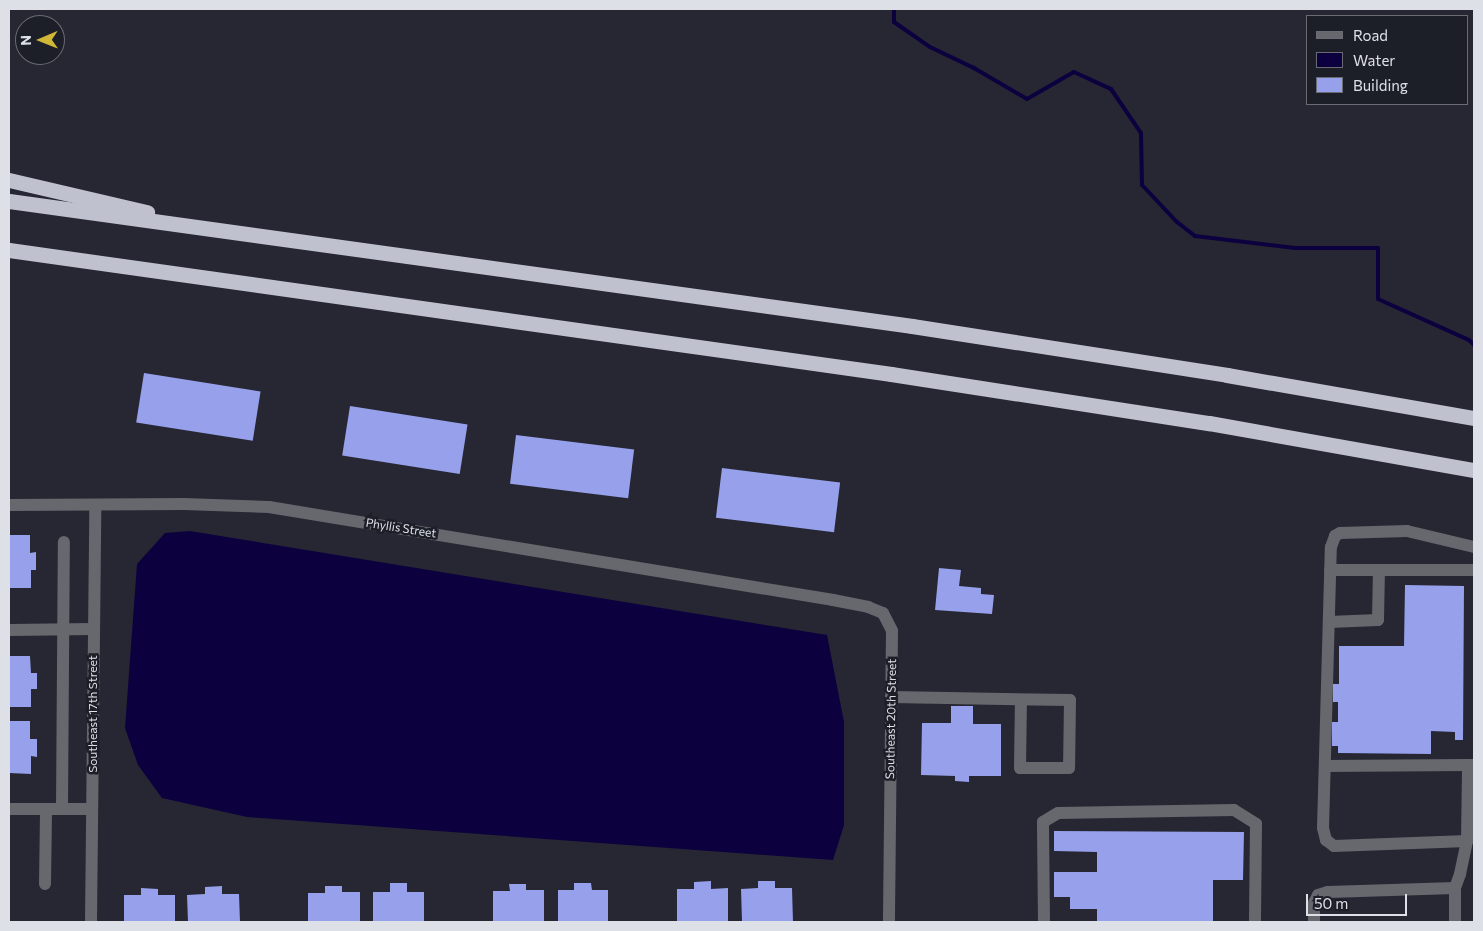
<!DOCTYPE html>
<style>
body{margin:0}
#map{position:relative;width:1483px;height:931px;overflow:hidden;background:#262732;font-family:Commissioner,sans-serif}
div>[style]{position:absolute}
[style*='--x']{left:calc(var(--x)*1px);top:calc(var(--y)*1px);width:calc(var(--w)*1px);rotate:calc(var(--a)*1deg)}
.water>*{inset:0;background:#0c003f}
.stream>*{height:4px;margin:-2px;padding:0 2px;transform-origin:2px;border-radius:2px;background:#0c003f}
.building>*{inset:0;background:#96a0eb;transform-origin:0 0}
.minor>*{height:12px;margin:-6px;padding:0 6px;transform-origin:6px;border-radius:6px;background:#67686e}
.highway>*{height:15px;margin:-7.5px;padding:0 7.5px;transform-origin:7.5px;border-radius:7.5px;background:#bfc1cf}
span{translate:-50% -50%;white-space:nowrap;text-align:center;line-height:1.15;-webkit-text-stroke:5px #1c1e28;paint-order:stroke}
.street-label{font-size:12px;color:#dee0e7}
.frame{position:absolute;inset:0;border:10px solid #dee0e7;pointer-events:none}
.legend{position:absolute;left:1306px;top:15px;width:162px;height:90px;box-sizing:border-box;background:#1c1e28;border:1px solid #6a6c74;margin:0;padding:6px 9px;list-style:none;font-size:15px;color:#dee0e7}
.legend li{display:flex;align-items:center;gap:10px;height:25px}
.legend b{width:25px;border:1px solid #6a6c74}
.north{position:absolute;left:15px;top:15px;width:50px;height:50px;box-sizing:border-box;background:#1c1e28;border:1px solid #6a6c74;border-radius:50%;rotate:269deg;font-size:14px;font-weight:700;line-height:20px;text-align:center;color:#dee0e7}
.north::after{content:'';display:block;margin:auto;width:18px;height:22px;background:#d1b736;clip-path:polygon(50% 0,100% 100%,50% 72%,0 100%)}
.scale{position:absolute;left:1306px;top:894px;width:101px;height:22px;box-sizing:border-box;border:2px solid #dee0e7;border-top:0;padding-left:6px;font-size:15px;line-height:18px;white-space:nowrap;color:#dee0e7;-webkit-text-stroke:4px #1c1e28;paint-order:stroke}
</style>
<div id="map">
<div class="water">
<div style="clip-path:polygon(190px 531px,827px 635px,844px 722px,844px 825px,833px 860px,247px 817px,162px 798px,138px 765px,125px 728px,137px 564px,165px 533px)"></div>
</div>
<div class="stream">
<div style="--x:894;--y:9;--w:13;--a:90"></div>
<div style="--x:894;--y:22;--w:44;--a:34.8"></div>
<div style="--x:930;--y:47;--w:49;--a:25.5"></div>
<div style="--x:974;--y:68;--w:61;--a:30.3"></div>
<div style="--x:1027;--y:99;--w:54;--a:-29.9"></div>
<div style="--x:1074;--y:72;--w:41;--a:24.7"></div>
<div style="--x:1111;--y:89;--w:53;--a:55.7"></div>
<div style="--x:1141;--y:133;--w:52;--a:88.9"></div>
<div style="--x:1142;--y:185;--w:51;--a:46.6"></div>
<div style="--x:1177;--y:222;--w:23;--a:38"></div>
<div style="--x:1195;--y:236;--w:101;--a:6.8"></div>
<div style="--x:1295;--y:248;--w:83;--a:0"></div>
<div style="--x:1378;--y:248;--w:51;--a:90"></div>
<div style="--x:1378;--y:299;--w:100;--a:24.3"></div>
<div style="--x:1469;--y:340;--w:7;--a:45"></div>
</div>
<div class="building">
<div style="left:144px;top:373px;width:118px;height:50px;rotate:9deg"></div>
<div style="left:350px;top:406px;width:119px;height:50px;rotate:9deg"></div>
<div style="left:516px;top:435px;width:119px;height:49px;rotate:7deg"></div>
<div style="left:722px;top:468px;width:119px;height:50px;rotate:7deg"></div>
<div style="clip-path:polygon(9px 535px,30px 535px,30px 553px,36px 552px,36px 570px,31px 570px,31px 588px,9px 588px)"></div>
<div style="clip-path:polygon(939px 568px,961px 570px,959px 586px,981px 588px,981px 594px,994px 595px,992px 614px,935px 610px)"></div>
<div style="clip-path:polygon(1405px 585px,1464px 586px,1463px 740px,1455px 740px,1455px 732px,1431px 731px,1431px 754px,1338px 753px,1338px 746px,1332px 746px,1332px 722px,1338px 722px,1338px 702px,1333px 702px,1333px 684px,1339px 684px,1339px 646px,1404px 646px)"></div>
<div style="clip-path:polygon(9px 656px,30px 656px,31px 673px,37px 673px,37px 689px,31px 689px,31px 707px,9px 707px)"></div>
<div style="clip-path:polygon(951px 706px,973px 706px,973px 724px,1001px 724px,1001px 776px,969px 776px,969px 782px,955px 781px,955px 776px,921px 775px,922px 723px,951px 723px)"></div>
<div style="clip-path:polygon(9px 721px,30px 721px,30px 739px,37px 739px,37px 757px,31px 756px,31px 774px,9px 773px)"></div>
<div style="clip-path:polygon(1054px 831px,1244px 832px,1243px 880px,1213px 880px,1213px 922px,1097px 922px,1097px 909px,1070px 909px,1070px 897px,1054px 897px,1054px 872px,1097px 872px,1097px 852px,1054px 851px)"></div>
<div style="clip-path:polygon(711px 881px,711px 889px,728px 888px,728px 922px,677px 922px,677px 889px,694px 889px,694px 882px)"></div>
<div style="clip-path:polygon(758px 881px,775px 881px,775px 888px,792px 888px,793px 922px,742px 922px,741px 889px,758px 888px)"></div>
<div style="clip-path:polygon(390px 883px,407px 883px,407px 892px,424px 892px,424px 922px,373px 922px,373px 892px,390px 892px)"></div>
<div style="clip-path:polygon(574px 883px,591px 883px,592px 890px,608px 890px,608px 922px,558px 922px,558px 890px,574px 890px)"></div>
<div style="clip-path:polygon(509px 884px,526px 884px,526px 890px,544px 890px,544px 922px,493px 922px,493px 891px,510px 891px)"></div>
<div style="clip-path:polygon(222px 886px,222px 894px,239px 894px,240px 922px,188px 922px,187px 895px,205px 894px,205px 887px)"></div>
<div style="clip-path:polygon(325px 886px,342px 886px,342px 892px,360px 892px,360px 922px,308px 922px,308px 893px,325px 893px)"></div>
<div style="clip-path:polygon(141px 888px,158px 889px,158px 895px,175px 895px,175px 922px,124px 922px,124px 895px,141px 895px)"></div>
</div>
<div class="minor">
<div style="--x:9;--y:505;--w:175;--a:-0.3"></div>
<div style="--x:184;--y:504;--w:85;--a:2"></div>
<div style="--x:269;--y:507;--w:572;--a:9.36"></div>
<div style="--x:833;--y:600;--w:36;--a:11"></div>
<div style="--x:868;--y:607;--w:16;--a:22"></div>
<div style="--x:883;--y:613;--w:20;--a:63"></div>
<div style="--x:892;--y:631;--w:291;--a:90.6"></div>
<div style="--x:1330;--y:570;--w:144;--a:0"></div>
<div style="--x:1329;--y:622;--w:49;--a:-2.3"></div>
<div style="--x:1378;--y:620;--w:50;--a:-88.9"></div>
<div style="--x:9;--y:630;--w:85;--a:-0.7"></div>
<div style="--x:891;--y:697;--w:179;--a:1"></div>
<div style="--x:1070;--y:700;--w:68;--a:90.8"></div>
<div style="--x:1069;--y:768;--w:49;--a:180"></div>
<div style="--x:1020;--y:768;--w:68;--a:-89.2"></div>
<div style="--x:1325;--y:766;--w:143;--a:-0.4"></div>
<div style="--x:62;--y:808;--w:266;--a:-89.6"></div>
<div style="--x:9;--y:809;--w:83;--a:0"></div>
<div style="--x:1467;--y:841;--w:76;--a:-89.2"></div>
<div style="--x:1468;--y:765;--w:6;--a:0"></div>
<div style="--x:45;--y:884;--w:75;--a:-89.2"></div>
<div style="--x:91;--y:922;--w:416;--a:-89.4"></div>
<div style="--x:1044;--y:922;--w:100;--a:-90.6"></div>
<div style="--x:1043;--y:822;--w:17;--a:-31"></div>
<div style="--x:1058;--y:813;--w:176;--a:-1"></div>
<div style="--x:1234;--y:810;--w:26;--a:32"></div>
<div style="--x:1256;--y:824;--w:98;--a:90.6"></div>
<div style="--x:1314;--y:922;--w:19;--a:-90"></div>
<div style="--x:1314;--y:903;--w:9;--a:-63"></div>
<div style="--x:1318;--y:895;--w:10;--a:-17"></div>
<div style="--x:1328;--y:892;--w:127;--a:-1.8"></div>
<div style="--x:1455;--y:922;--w:34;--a:-90"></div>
<div style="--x:1455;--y:888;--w:15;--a:-70"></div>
<div style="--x:1460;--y:874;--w:34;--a:-78"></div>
<div style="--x:1467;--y:841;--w:133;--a:177.8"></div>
<div style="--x:1334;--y:846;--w:10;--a:-143"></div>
<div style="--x:1326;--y:840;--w:12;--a:-104"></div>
<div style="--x:1323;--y:828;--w:281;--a:-88.4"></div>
<div style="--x:1331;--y:547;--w:12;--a:-70"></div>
<div style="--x:1335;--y:536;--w:6;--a:-31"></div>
<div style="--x:1340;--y:533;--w:67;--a:-1.7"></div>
<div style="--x:1407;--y:531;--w:69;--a:13.4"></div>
</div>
<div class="highway">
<div style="--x:9;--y:180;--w:142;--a:13.1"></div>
<div style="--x:9;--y:201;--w:912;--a:7.88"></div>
<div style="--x:912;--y:326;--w:319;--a:8.8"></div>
<div style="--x:1227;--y:375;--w:251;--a:9.9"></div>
<div style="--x:9;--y:250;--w:891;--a:8"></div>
<div style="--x:891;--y:374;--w:322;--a:8.8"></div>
<div style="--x:1209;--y:423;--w:269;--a:10.1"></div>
</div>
<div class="street-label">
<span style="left:401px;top:528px;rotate:9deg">Phyllis Street</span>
<span style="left:93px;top:714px;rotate:-90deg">Southeast 17th Street</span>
<span style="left:891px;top:719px;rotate:-89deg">Southeast 20th Street</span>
</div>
<div class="frame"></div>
<ul class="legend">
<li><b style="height:6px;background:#67686e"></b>Road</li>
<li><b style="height:14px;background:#0c003f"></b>Water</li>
<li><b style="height:14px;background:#96a0eb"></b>Building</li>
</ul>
<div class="north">N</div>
<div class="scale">50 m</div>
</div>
